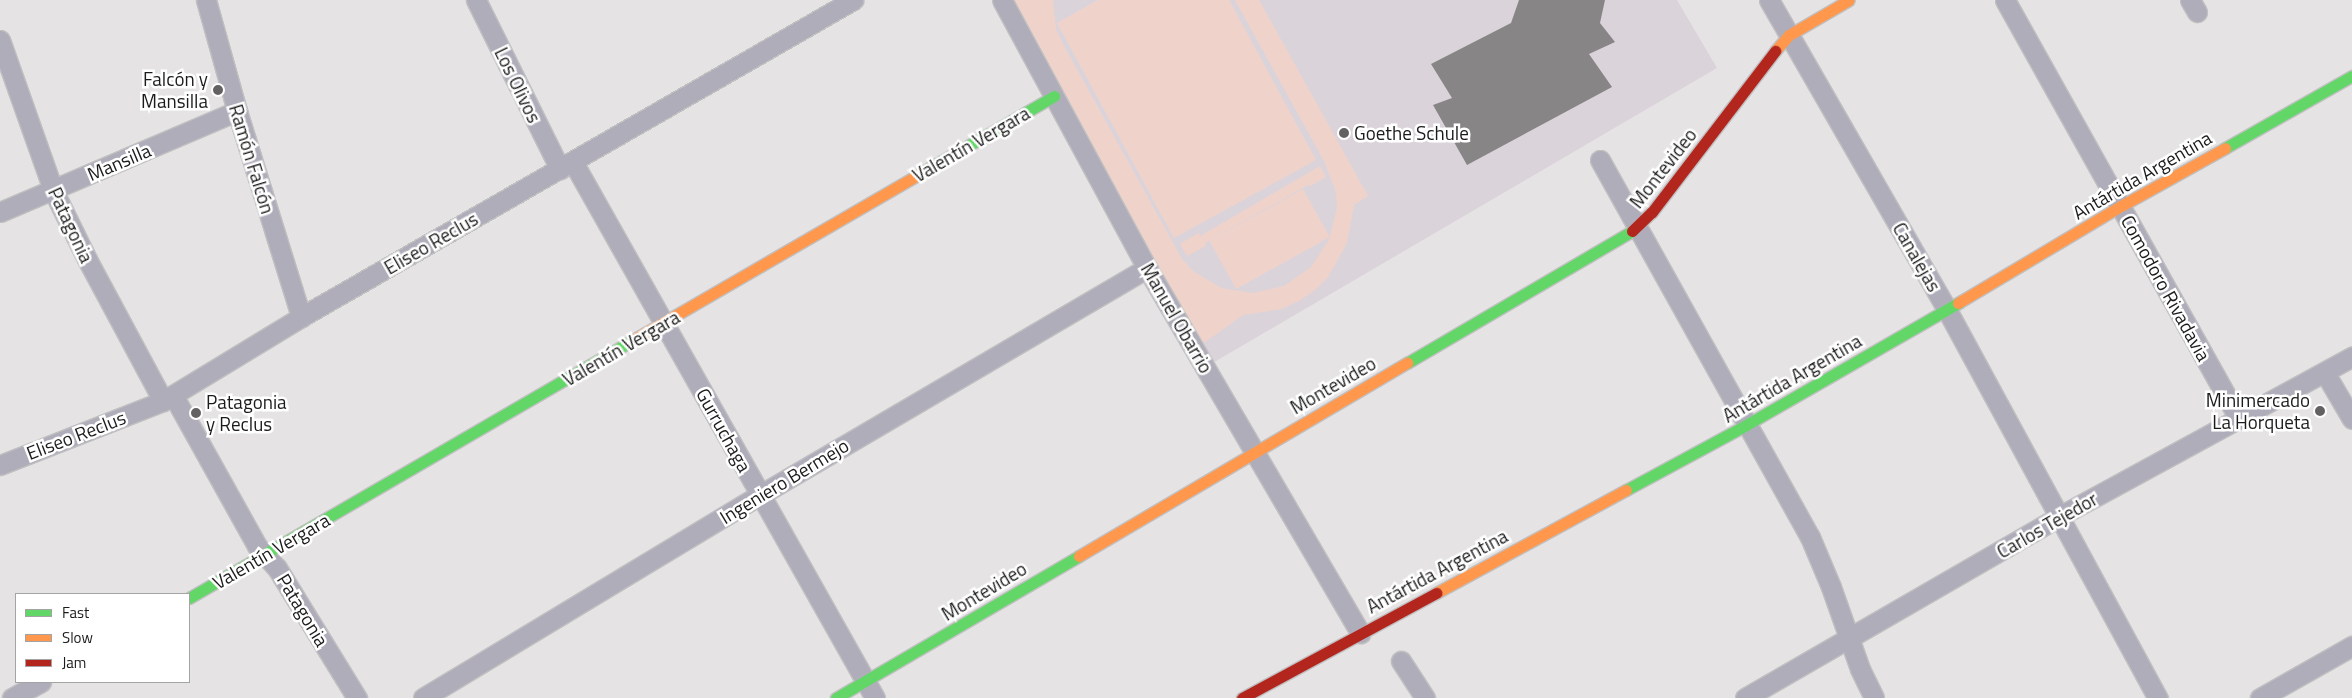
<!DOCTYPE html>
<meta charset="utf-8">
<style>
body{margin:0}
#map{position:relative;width:2352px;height:698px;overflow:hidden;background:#e6e3e5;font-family:"Titillium Web",sans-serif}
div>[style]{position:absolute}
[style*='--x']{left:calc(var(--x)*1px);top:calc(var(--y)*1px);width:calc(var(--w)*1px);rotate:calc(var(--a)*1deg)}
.built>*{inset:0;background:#dbd3da}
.green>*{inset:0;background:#efd3cb;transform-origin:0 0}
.building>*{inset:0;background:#878586}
.roads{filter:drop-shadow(1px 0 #c1c0c1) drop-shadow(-1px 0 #c1c0c1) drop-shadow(0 1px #c1c0c1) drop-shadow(0 -1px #c1c0c1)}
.street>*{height:19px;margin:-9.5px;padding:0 9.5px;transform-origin:9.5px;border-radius:9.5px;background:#b0adba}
.fast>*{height:11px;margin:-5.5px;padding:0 5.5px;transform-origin:5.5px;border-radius:5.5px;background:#63d668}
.slow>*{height:11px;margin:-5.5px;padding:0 5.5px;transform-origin:5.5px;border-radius:5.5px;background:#ff974d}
.jam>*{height:11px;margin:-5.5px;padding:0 5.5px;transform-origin:5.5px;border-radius:5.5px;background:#b3261e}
.dots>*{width:14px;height:14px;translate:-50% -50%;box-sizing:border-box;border:2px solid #fff;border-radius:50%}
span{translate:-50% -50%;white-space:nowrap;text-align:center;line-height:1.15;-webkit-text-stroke:5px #fff;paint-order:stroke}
.poi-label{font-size:19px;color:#1c1b1c}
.right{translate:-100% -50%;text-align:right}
.left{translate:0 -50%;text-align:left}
.street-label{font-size:19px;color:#1c1b1c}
.legend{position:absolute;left:15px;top:593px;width:175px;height:90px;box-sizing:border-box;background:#fff;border:1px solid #a4a4a4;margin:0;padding:6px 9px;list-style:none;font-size:15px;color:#1c1b1c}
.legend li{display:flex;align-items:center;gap:10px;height:25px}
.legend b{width:25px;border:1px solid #a4a4a4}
</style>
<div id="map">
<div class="built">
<div style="clip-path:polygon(1010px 0,1677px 0,1717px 68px,1211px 364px)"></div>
</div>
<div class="green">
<div style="clip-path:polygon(1010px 0,1053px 0,1056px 29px,1063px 44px,1182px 259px,1193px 271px,1221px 288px,1253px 293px,1284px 286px,1311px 267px,1329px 240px,1337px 208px,1336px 192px,1324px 161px,1235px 0,1259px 0,1368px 196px,1354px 205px,1347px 243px,1328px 277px,1315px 290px,1299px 301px,1281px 309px,1243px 315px,1201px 345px)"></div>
<div style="clip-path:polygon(1098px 0,1229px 0,1316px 160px,1174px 238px,1057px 23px)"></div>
<div style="clip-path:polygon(1320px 166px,1326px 177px,1310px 186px,1308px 185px,1205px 243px,1206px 246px,1187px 256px,1180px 244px,1198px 233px,1200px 236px)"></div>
<div style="left:1303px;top:189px;width:55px;height:107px;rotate:61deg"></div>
</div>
<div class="building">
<div style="clip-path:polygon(1519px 0,1605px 0,1600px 23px,1615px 42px,1589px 54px,1612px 87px,1467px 165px,1433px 105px,1452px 98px,1431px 64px,1511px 23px)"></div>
</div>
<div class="roads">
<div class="street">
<div style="--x:206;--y:0;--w:115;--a:74.4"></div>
<div style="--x:237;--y:111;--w:216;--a:72.7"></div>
<div style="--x:476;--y:0;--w:189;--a:63.6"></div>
<div style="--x:1002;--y:0;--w:305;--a:61.6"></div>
<div style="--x:1147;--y:268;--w:423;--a:59.7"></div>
<div style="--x:1769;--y:0;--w:357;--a:60.1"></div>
<div style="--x:1947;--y:310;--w:442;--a:61.5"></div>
<div style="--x:2005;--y:0;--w:480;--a:60.8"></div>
<div style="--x:2190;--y:0;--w:14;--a:60"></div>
<div style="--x:0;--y:40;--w:159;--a:70.5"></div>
<div style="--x:53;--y:190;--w:79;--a:63.8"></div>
<div style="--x:88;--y:261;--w:159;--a:61.8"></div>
<div style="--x:1600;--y:160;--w:432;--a:60.9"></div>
<div style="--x:1810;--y:537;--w:54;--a:67.2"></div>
<div style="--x:1831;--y:587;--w:87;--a:70.5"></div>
<div style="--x:1860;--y:669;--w:32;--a:64"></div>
<div style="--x:573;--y:162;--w:615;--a:60.6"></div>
<div style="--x:0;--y:212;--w:258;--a:-23.1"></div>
<div style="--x:2325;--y:373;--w:53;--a:59.6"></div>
<div style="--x:173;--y:395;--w:173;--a:60.9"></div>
<div style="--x:257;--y:546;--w:30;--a:48"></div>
<div style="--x:277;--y:568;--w:153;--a:58.4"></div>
<div style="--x:0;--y:465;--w:175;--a:-21.4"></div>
<div style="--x:163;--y:401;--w:162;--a:-31.3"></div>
<div style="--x:301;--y:317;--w:637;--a:-29.87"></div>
<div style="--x:1401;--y:661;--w:44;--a:57"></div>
<div style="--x:12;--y:698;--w:33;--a:-29"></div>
<div style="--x:423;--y:698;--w:393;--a:-31.1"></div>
<div style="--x:760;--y:495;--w:449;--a:-30.4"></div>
<div style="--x:1745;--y:698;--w:362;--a:-30"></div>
<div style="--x:2058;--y:517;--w:335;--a:-28.6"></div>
<div style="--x:2260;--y:698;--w:106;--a:-29.5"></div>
</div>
<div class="fast">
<div style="--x:2225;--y:148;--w:146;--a:-29.6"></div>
<div style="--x:926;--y:170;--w:148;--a:-30"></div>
<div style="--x:1407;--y:363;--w:261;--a:-30.4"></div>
<div style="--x:1626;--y:490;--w:136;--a:-28.4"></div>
<div style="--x:1746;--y:425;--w:245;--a:-29.9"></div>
<div style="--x:189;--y:598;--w:514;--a:-30.16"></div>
<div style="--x:836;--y:698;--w:281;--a:-30.3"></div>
</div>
<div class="slow">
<div style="--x:1775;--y:51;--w:21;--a:-49"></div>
<div style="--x:1789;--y:35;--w:69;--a:-30.3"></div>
<div style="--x:1958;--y:303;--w:190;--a:-30.8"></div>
<div style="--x:2121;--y:206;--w:119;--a:-29.1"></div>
<div style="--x:633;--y:340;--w:339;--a:-30.1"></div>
<div style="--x:1079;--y:556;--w:381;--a:-30.5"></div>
<div style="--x:1436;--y:593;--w:216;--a:-28.5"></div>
</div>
<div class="jam">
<div style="--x:1632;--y:231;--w:28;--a:-44"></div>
<div style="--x:1652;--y:212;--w:203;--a:-52.6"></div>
<div style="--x:1242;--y:698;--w:221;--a:-28.4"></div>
</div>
</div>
<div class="dots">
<div style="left:218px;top:90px;background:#636162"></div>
<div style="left:1344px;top:133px;background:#636162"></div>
<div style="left:2320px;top:411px;background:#636162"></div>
<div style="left:196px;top:413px;background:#636162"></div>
</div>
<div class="poi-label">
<span class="right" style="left:208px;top:90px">Falcón y<br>Mansilla</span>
<span class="left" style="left:1354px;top:133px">Goethe Schule</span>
<span class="right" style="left:2310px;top:411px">Minimercado<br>La Horqueta</span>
<span class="left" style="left:206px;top:413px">Patagonia<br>y Reclus</span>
</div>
<div class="street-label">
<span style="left:518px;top:85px;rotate:64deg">Los Olivos</span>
<span style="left:971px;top:144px;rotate:-30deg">Valentín Vergara</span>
<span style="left:252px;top:159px;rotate:73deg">Ramón Falcón</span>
<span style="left:119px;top:162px;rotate:-23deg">Mansilla</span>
<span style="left:1663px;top:168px;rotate:-52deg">Montevideo</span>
<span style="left:2142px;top:175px;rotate:-30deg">Antártida Argentina</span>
<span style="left:71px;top:225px;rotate:65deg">Patagonia</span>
<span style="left:431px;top:243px;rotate:-30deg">Eliseo Reclus</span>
<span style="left:1917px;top:257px;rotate:60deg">Canalejas</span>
<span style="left:2166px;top:288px;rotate:61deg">Comodoro Rivadavia</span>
<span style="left:1177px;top:318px;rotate:60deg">Manuel Obarrio</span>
<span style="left:621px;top:348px;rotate:-30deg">Valentín Vergara</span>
<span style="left:1792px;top:378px;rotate:-30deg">Antártida Argentina</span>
<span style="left:1333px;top:385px;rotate:-30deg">Montevideo</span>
<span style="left:724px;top:430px;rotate:61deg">Gurruchaga</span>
<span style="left:76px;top:435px;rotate:-21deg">Eliseo Reclus</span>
<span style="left:784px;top:481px;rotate:-31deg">Ingeniero Bermejo</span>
<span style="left:2047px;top:525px;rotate:-30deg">Carlos Tejedor</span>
<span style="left:271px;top:551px;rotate:-30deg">Valentín Vergara</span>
<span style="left:1437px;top:571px;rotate:-28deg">Antártida Argentina</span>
<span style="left:984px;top:591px;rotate:-31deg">Montevideo</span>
<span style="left:303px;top:610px;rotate:59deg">Patagonia</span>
</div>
<ul class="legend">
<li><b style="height:6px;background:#63d668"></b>Fast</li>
<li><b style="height:6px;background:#ff974d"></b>Slow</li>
<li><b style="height:6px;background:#b3261e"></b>Jam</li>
</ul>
</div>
